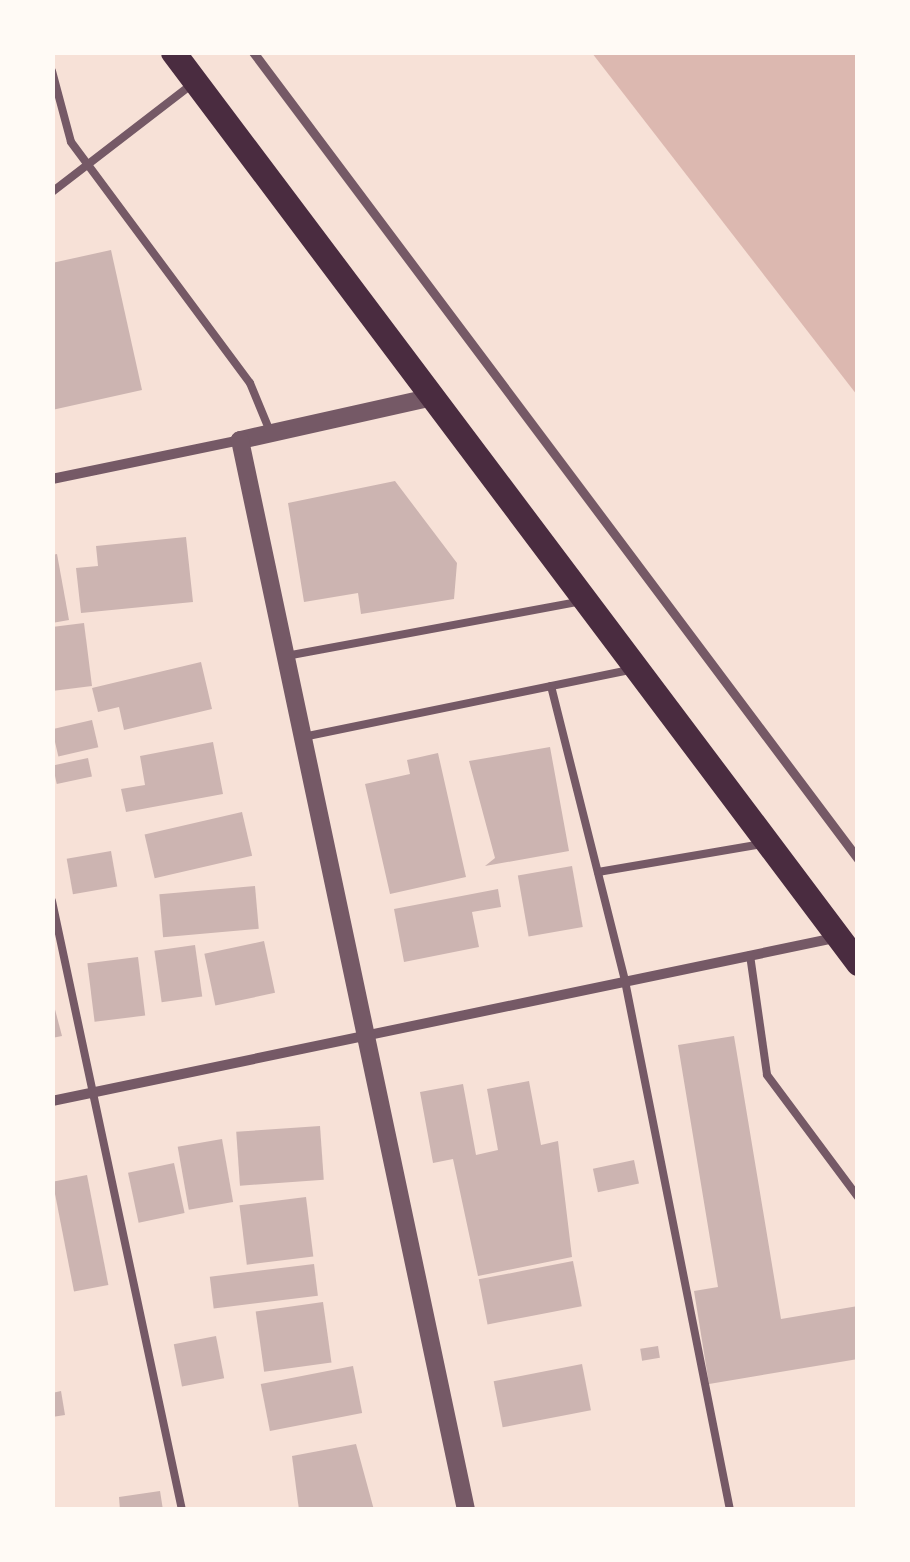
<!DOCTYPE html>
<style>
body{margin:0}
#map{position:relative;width:910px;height:1562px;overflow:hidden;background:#f7e1d7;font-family:"Roboto Condensed",sans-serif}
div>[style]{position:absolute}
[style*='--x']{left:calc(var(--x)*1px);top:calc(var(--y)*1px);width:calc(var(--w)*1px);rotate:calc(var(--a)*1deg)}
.water>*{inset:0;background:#dcb8b0}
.building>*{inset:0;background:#ccb4b1;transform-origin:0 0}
.service>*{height:8px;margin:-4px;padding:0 4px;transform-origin:4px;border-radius:4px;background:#755966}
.pedestrian>*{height:9px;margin:-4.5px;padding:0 4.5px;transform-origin:4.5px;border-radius:4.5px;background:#755966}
.minor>*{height:10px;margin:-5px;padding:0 5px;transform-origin:5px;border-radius:5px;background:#755966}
.tertiary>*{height:18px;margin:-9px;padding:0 9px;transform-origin:9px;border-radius:9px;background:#755966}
.primary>*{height:25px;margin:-12.5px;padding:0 12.5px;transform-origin:12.5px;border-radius:12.5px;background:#4a2c40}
span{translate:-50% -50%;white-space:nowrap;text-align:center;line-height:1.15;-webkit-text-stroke:8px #fffaf5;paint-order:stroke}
.frame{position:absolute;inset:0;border:55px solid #fffaf5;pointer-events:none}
</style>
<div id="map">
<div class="water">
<div style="clip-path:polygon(592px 53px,857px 53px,857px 395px)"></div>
</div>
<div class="building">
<div style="clip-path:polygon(111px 250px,142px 390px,52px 410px,52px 263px)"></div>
<div style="clip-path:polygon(395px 481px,457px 563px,454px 599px,361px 614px,358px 593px,304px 602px,288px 503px)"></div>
<div style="clip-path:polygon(186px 537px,193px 602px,81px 613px,76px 568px,98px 566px,96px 546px)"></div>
<div style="clip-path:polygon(57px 554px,69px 620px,52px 623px,52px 555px)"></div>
<div style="clip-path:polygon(84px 623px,92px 686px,52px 691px,52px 627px)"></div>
<div style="clip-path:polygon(201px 662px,212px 709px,124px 730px,119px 707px,98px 712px,92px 688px)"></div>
<div style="left:92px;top:720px;width:28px;height:41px;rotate:77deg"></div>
<div style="clip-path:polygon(213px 742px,223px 794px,126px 812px,121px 789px,145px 785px,140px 756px)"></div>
<div style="clip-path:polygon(550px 747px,569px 851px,485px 866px,495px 858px,469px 761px)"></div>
<div style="clip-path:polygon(438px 753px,466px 877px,390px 894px,365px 784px,410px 774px,407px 760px)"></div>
<div style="left:88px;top:758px;width:19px;height:36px;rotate:78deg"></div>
<div style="left:242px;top:812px;width:45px;height:100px;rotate:77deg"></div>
<div style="left:111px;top:851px;width:36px;height:45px;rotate:80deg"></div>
<div style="left:572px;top:866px;width:62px;height:55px;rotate:80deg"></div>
<div style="left:255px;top:886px;width:43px;height:96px;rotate:85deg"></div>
<div style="clip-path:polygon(498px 889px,501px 907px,472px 912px,479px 947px,404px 962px,394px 909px)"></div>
<div style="left:264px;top:941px;width:53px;height:61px;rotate:78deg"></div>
<div style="left:195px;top:945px;width:52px;height:41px;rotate:82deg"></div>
<div style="left:138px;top:957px;width:59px;height:51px;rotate:83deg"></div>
<div style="clip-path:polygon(52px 998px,62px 1036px,52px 1038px)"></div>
<div style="clip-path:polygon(734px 1036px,781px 1319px,858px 1306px,858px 1359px,709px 1384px,694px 1291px,718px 1287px,678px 1045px)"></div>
<div style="clip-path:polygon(529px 1081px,541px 1145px,558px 1141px,572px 1257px,478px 1276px,453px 1159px,433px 1163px,420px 1092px,463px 1084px,476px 1155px,498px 1150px,487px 1089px)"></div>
<div style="left:320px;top:1126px;width:54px;height:84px;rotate:86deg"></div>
<div style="left:222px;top:1139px;width:64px;height:45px;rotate:80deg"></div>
<div style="left:634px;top:1160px;width:24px;height:42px;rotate:78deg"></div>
<div style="left:174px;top:1163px;width:51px;height:47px;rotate:78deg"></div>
<div style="left:87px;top:1175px;width:112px;height:35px;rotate:79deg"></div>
<div style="left:306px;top:1197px;width:60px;height:67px;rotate:83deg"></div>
<div style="left:573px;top:1261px;width:46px;height:96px;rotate:79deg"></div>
<div style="left:314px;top:1264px;width:32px;height:105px;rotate:83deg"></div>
<div style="left:323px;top:1302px;width:61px;height:68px;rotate:82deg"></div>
<div style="left:216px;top:1336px;width:43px;height:43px;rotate:79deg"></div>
<div style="left:658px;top:1346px;width:12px;height:18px;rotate:81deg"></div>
<div style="left:582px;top:1364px;width:47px;height:90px;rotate:79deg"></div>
<div style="left:353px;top:1366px;width:48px;height:94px;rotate:79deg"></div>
<div style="clip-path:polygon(61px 1391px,65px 1415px,52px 1417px,52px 1393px)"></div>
<div style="clip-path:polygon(356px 1444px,374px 1510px,299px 1510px,292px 1456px)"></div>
<div style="clip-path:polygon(160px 1491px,163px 1510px,120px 1510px,119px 1497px)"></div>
</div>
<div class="service">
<div style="--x:52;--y:71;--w:73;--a:75"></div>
<div style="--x:71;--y:142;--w:300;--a:53.4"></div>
<div style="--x:250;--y:383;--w:55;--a:67.6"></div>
<div style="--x:52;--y:192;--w:175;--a:-37.6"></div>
<div style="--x:286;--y:656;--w:301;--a:-10.5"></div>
<div style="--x:551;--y:686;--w:304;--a:75.9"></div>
<div style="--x:625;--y:981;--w:539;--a:78.77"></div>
<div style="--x:303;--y:737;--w:337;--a:-11.6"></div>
<div style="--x:598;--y:872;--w:165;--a:-9.7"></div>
<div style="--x:52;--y:901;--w:623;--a:77.95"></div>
<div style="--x:750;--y:955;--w:121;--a:81.9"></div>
<div style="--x:767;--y:1075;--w:152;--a:53.3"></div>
</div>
<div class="pedestrian">
<div style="--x:253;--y:52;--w:1009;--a:53.14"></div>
</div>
<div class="minor">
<div style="--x:52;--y:479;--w:192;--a:-11.7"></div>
<div style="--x:52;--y:1101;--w:800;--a:-11.76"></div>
</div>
<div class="tertiary">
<div style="--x:433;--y:397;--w:198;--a:167.4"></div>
<div style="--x:240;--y:440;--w:1094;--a:78.07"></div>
</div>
<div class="primary">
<div style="--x:173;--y:52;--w:1140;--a:53.06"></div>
</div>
<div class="frame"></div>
</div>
